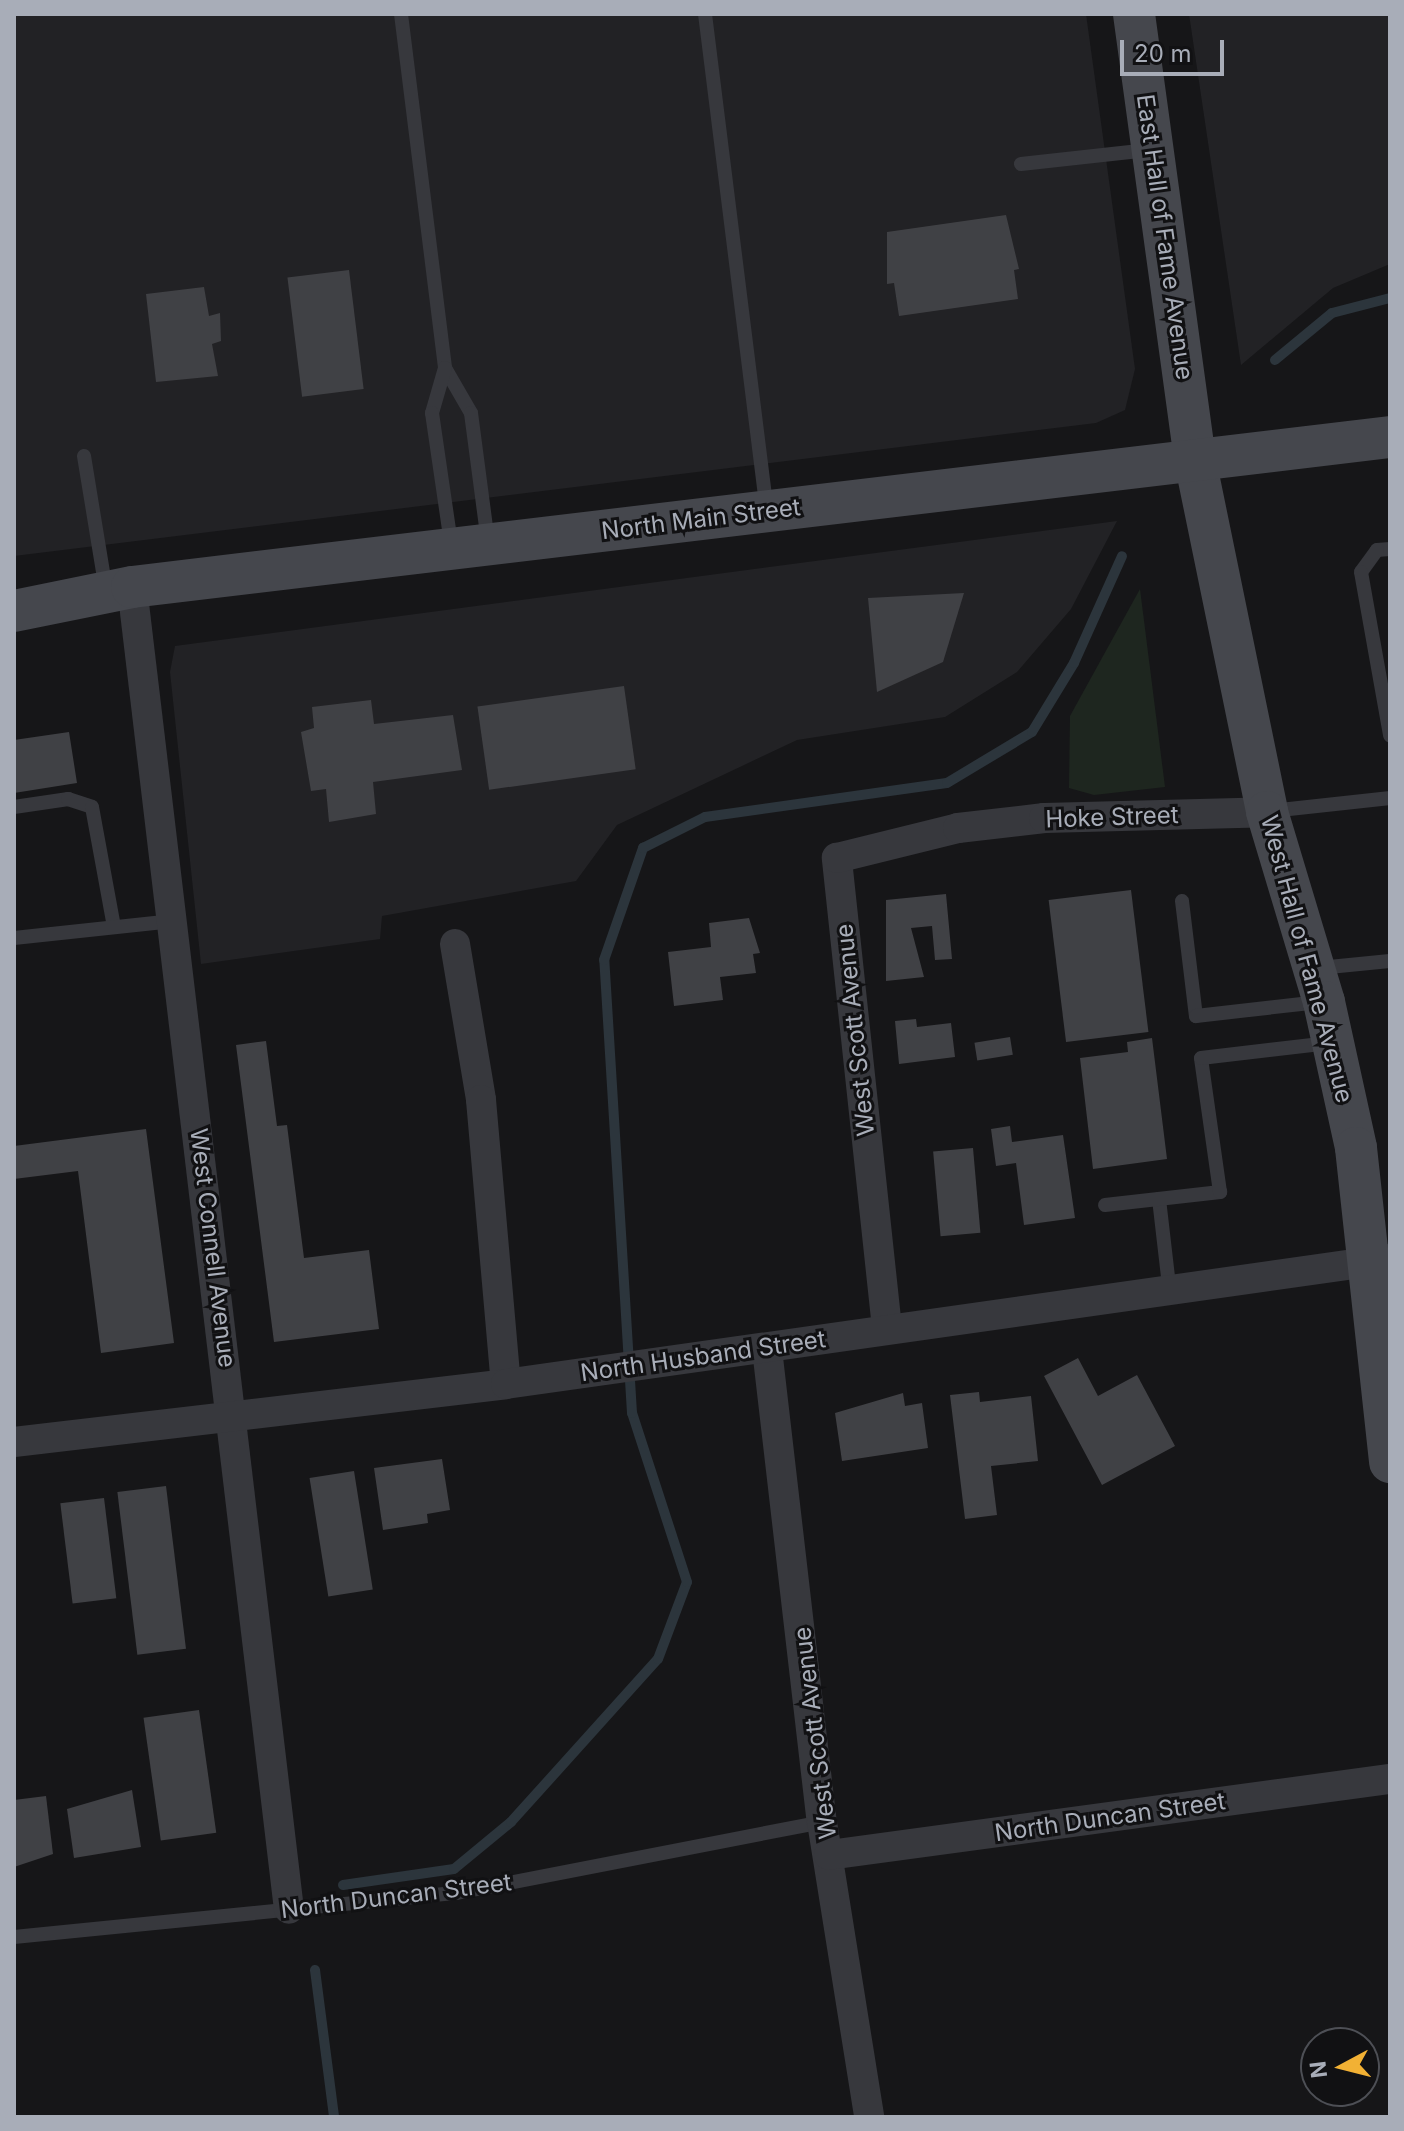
<!DOCTYPE html>
<style>
body{margin:0}
#map{position:relative;width:1404px;height:2131px;overflow:hidden;background:#161618;font-family:Inter,sans-serif}
div>[style]{position:absolute}
[style*='--x']{left:calc(var(--x)*1px);top:calc(var(--y)*1px);width:calc(var(--w)*1px);rotate:calc(var(--a)*1deg)}
.built>*{inset:0;background:#222225}
.green>*{inset:0;background:#1e261f}
.stream>*{height:10px;margin:-5px;padding:0 5px;transform-origin:5px;border-radius:5px;background:#2c353c}
.building>*{inset:0;background:#404145;transform-origin:0 0}
.lane>*{height:14px;margin:-7px;padding:0 7px;transform-origin:7px;border-radius:7px;background:#37383d}
.street>*{height:30px;margin:-15px;padding:0 15px;transform-origin:15px;border-radius:15px;background:#37383d}
.secondary>*{height:42px;margin:-21px;padding:0 21px;transform-origin:21px;border-radius:21px;background:#45474d}
span{translate:-50% -50%;white-space:nowrap;text-align:center;line-height:1.15;-webkit-text-stroke:6px #111113;paint-order:stroke}
.street-label{font-size:24px;color:#a8adb8}
.frame{position:absolute;inset:0;border:16px solid #a8adb8;pointer-events:none}
.north{position:absolute;left:1300px;top:2027px;width:80px;height:80px;box-sizing:border-box;background:#111113;border:2px solid #4d4f55;border-radius:50%;rotate:263deg;font-size:22px;font-weight:700;line-height:32px;text-align:center;color:#a8adb8}
.north::after{content:'';display:block;margin:auto;width:28px;height:36px;background:#f2b134;clip-path:polygon(50% 0,100% 100%,50% 72%,0 100%)}
.scale{position:absolute;left:1120px;top:40px;width:104px;height:36px;box-sizing:border-box;border:4px solid #a8adb8;border-top:0;padding-left:10px;font-size:24px;line-height:28px;white-space:nowrap;color:#a8adb8;-webkit-text-stroke:6px #111113;paint-order:stroke}
</style>
<div id="map">
<div class="built">
<div style="clip-path:polygon(14px 14px,1086px 14px,1135px 369px,1125px 410px,1096px 423px,14px 556px)"></div>
<div style="clip-path:polygon(1189px 14px,1390px 14px,1390px 264px,1333px 288px,1241px 365px)"></div>
<div style="clip-path:polygon(1117px 521px,1071px 609px,1017px 672px,945px 717px,797px 740px,617px 825px,576px 881px,382px 916px,380px 939px,201px 964px,170px 672px,175px 646px)"></div>
</div>
<div class="green">
<div style="clip-path:polygon(1140px 589px,1165px 787px,1094px 795px,1069px 788px,1070px 716px)"></div>
</div>
<div class="stream">
<div style="--x:1275;--y:360;--w:74;--a:-39.5"></div>
<div style="--x:1332;--y:313;--w:60;--a:-14.5"></div>
<div style="--x:343;--y:1885;--w:112;--a:-8.2"></div>
<div style="--x:454;--y:1869;--w:74;--a:-39.5"></div>
<div style="--x:511;--y:1822;--w:219;--a:-48"></div>
<div style="--x:658;--y:1659;--w:82;--a:-69.4"></div>
<div style="--x:687;--y:1582;--w:178;--a:-108"></div>
<div style="--x:632;--y:1413;--w:454;--a:-93.5"></div>
<div style="--x:604;--y:960;--w:119;--a:-70.8"></div>
<div style="--x:643;--y:848;--w:69;--a:-26.6"></div>
<div style="--x:705;--y:817;--w:244;--a:-8"></div>
<div style="--x:947;--y:783;--w:99;--a:-31"></div>
<div style="--x:1032;--y:732;--w:81;--a:-58.7"></div>
<div style="--x:1074;--y:663;--w:117;--a:-65.8"></div>
<div style="--x:315;--y:1970;--w:148;--a:82.6"></div>
</div>
<div class="building">
<div style="clip-path:polygon(1006px 215px,1019px 269px,1014px 270px,1018px 299px,899px 316px,894px 283px,887px 284px,887px 232px)"></div>
<div style="left:349px;top:270px;width:120px;height:62px;rotate:83deg"></div>
<div style="clip-path:polygon(204px 287px,209px 316px,220px 313px,221px 341px,212px 344px,218px 376px,156px 382px,146px 294px)"></div>
<div style="clip-path:polygon(964px 593px,943px 662px,877px 692px,868px 598px)"></div>
<div style="left:624px;top:686px;width:84px;height:148px;rotate:82deg"></div>
<div style="clip-path:polygon(371px 700px,374px 724px,453px 715px,462px 770px,373px 782px,376px 814px,329px 822px,326px 789px,311px 791px,301px 732px,314px 728px,312px 707px)"></div>
<div style="clip-path:polygon(69px 732px,77px 783px,14px 793px,14px 740px)"></div>
<div style="left:1131px;top:890px;width:143px;height:83px;rotate:83deg"></div>
<div style="clip-path:polygon(946px 894px,952px 959px,935px 960px,932px 926px,911px 928px,924px 977px,886px 981px,886px 900px)"></div>
<div style="clip-path:polygon(749px 918px,760px 953px,753px 954px,756px 973px,720px 977px,723px 1000px,674px 1006px,668px 952px,711px 947px,709px 923px)"></div>
<div style="clip-path:polygon(916px 1019px,917px 1027px,951px 1023px,955px 1057px,899px 1064px,895px 1021px)"></div>
<div style="left:1010px;top:1037px;width:18px;height:36px;rotate:81deg"></div>
<div style="clip-path:polygon(1152px 1038px,1167px 1159px,1093px 1169px,1080px 1058px,1128px 1052px,1127px 1042px)"></div>
<div style="clip-path:polygon(266px 1041px,277px 1126px,287px 1125px,304px 1258px,369px 1250px,379px 1329px,274px 1342px,236px 1045px)"></div>
<div style="clip-path:polygon(1010px 1126px,1012px 1142px,1063px 1135px,1075px 1218px,1024px 1225px,1016px 1163px,996px 1166px,991px 1129px)"></div>
<div style="clip-path:polygon(146px 1129px,174px 1343px,101px 1353px,78px 1171px,14px 1179px,14px 1146px)"></div>
<div style="left:973px;top:1148px;width:85px;height:40px;rotate:85deg"></div>
<div style="clip-path:polygon(1078px 1358px,1098px 1396px,1137px 1375px,1175px 1446px,1102px 1485px,1044px 1376px)"></div>
<div style="clip-path:polygon(979px 1392px,980px 1402px,1031px 1396px,1038px 1461px,991px 1466px,997px 1515px,965px 1519px,950px 1395px)"></div>
<div style="clip-path:polygon(903px 1393px,905px 1406px,922px 1403px,928px 1448px,842px 1461px,835px 1413px)"></div>
<div style="clip-path:polygon(442px 1459px,450px 1510px,427px 1514px,428px 1523px,383px 1530px,374px 1468px)"></div>
<div style="left:354px;top:1471px;width:120px;height:45px;rotate:81deg"></div>
<div style="left:166px;top:1486px;width:164px;height:49px;rotate:83deg"></div>
<div style="left:104px;top:1498px;width:101px;height:44px;rotate:83deg"></div>
<div style="left:199px;top:1710px;width:124px;height:56px;rotate:82deg"></div>
<div style="clip-path:polygon(132px 1790px,141px 1847px,74px 1858px,67px 1809px)"></div>
<div style="clip-path:polygon(46px 1796px,53px 1854px,14px 1867px,14px 1800px)"></div>
</div>
<div class="lane">
<div style="--x:401;--y:14;--w:357;--a:82.9"></div>
<div style="--x:445;--y:368;--w:52;--a:60"></div>
<div style="--x:471;--y:413;--w:131;--a:82.5"></div>
<div style="--x:705;--y:14;--w:500;--a:82.9"></div>
<div style="--x:1021;--y:164;--w:128;--a:-6.3"></div>
<div style="--x:445;--y:368;--w:47;--a:106.1"></div>
<div style="--x:432;--y:413;--w:132;--a:81.7"></div>
<div style="--x:84;--y:456;--w:136;--a:80.7"></div>
<div style="--x:1390;--y:549;--w:13;--a:176"></div>
<div style="--x:1377;--y:550;--w:27;--a:126"></div>
<div style="--x:1361;--y:572;--w:166;--a:79.9"></div>
<div style="--x:14;--y:807;--w:55;--a:-8.4"></div>
<div style="--x:68;--y:799;--w:25;--a:18"></div>
<div style="--x:92;--y:807;--w:122;--a:79.6"></div>
<div style="--x:1271;--y:811;--w:120;--a:-6.2"></div>
<div style="--x:1182;--y:901;--w:116;--a:83.1"></div>
<div style="--x:1196;--y:1016;--w:124;--a:-6.5"></div>
<div style="--x:14;--y:938;--w:160;--a:-6.1"></div>
<div style="--x:1319;--y:968;--w:71;--a:-5.6"></div>
<div style="--x:1159;--y:1199;--w:96;--a:83.4"></div>
<div style="--x:1105;--y:1205;--w:116;--a:-6.4"></div>
<div style="--x:1220;--y:1192;--w:135;--a:-98.1"></div>
<div style="--x:1201;--y:1058;--w:129;--a:-6.7"></div>
<div style="--x:14;--y:1937;--w:445;--a:-5.7"></div>
<div style="--x:457;--y:1893;--w:372;--a:-11"></div>
</div>
<div class="street">
<div style="--x:132;--y:587;--w:1331;--a:83.23"></div>
<div style="--x:455;--y:944;--w:158;--a:80.5"></div>
<div style="--x:481;--y:1100;--w:285;--a:85"></div>
<div style="--x:887;--y:1328;--w:473;--a:-96.1"></div>
<div style="--x:837;--y:858;--w:125;--a:-13.9"></div>
<div style="--x:958;--y:828;--w:87;--a:-6.6"></div>
<div style="--x:1044;--y:818;--w:223;--a:-1.5"></div>
<div style="--x:767;--y:1349;--w:476;--a:83.4"></div>
<div style="--x:822;--y:1822;--w:299;--a:80.9"></div>
<div style="--x:14;--y:1442;--w:495;--a:-6.7"></div>
<div style="--x:506;--y:1384;--w:893;--a:-8.05"></div>
<div style="--x:829;--y:1855;--w:566;--a:-7.72"></div>
</div>
<div class="secondary">
<div style="--x:1134;--y:14;--w:450;--a:82.2"></div>
<div style="--x:1195;--y:460;--w:359;--a:78.4"></div>
<div style="--x:1267;--y:812;--w:198;--a:73.3"></div>
<div style="--x:1324;--y:1002;--w:149;--a:77.6"></div>
<div style="--x:1356;--y:1148;--w:316;--a:83.8"></div>
<div style="--x:14;--y:611;--w:120;--a:-11.5"></div>
<div style="--x:132;--y:587;--w:1267;--a:-6.8"></div>
</div>
<div class="street-label">
<span style="left:1165px;top:237px;rotate:82deg">East Hall of Fame Avenue</span>
<span style="left:701px;top:519px;rotate:-7deg">North Main Street</span>
<span style="left:1112px;top:817px;rotate:-2deg">Hoke Street</span>
<span style="left:1307px;top:959px;rotate:75deg">West Hall of Fame Avenue</span>
<span style="left:855px;top:1030px;rotate:-96deg">West Scott Avenue</span>
<span style="left:213px;top:1248px;rotate:83deg">West Connell Avenue</span>
<span style="left:703px;top:1356px;rotate:-8deg">North Husband Street</span>
<span style="left:815px;top:1733px;rotate:-97deg">West Scott Avenue</span>
<span style="left:1110px;top:1817px;rotate:-8deg">North Duncan Street</span>
<span style="left:396px;top:1896px;rotate:-7deg">North Duncan Street</span>
</div>
<div class="frame"></div>
<div class="north">N</div>
<div class="scale">20 m</div>
</div>
